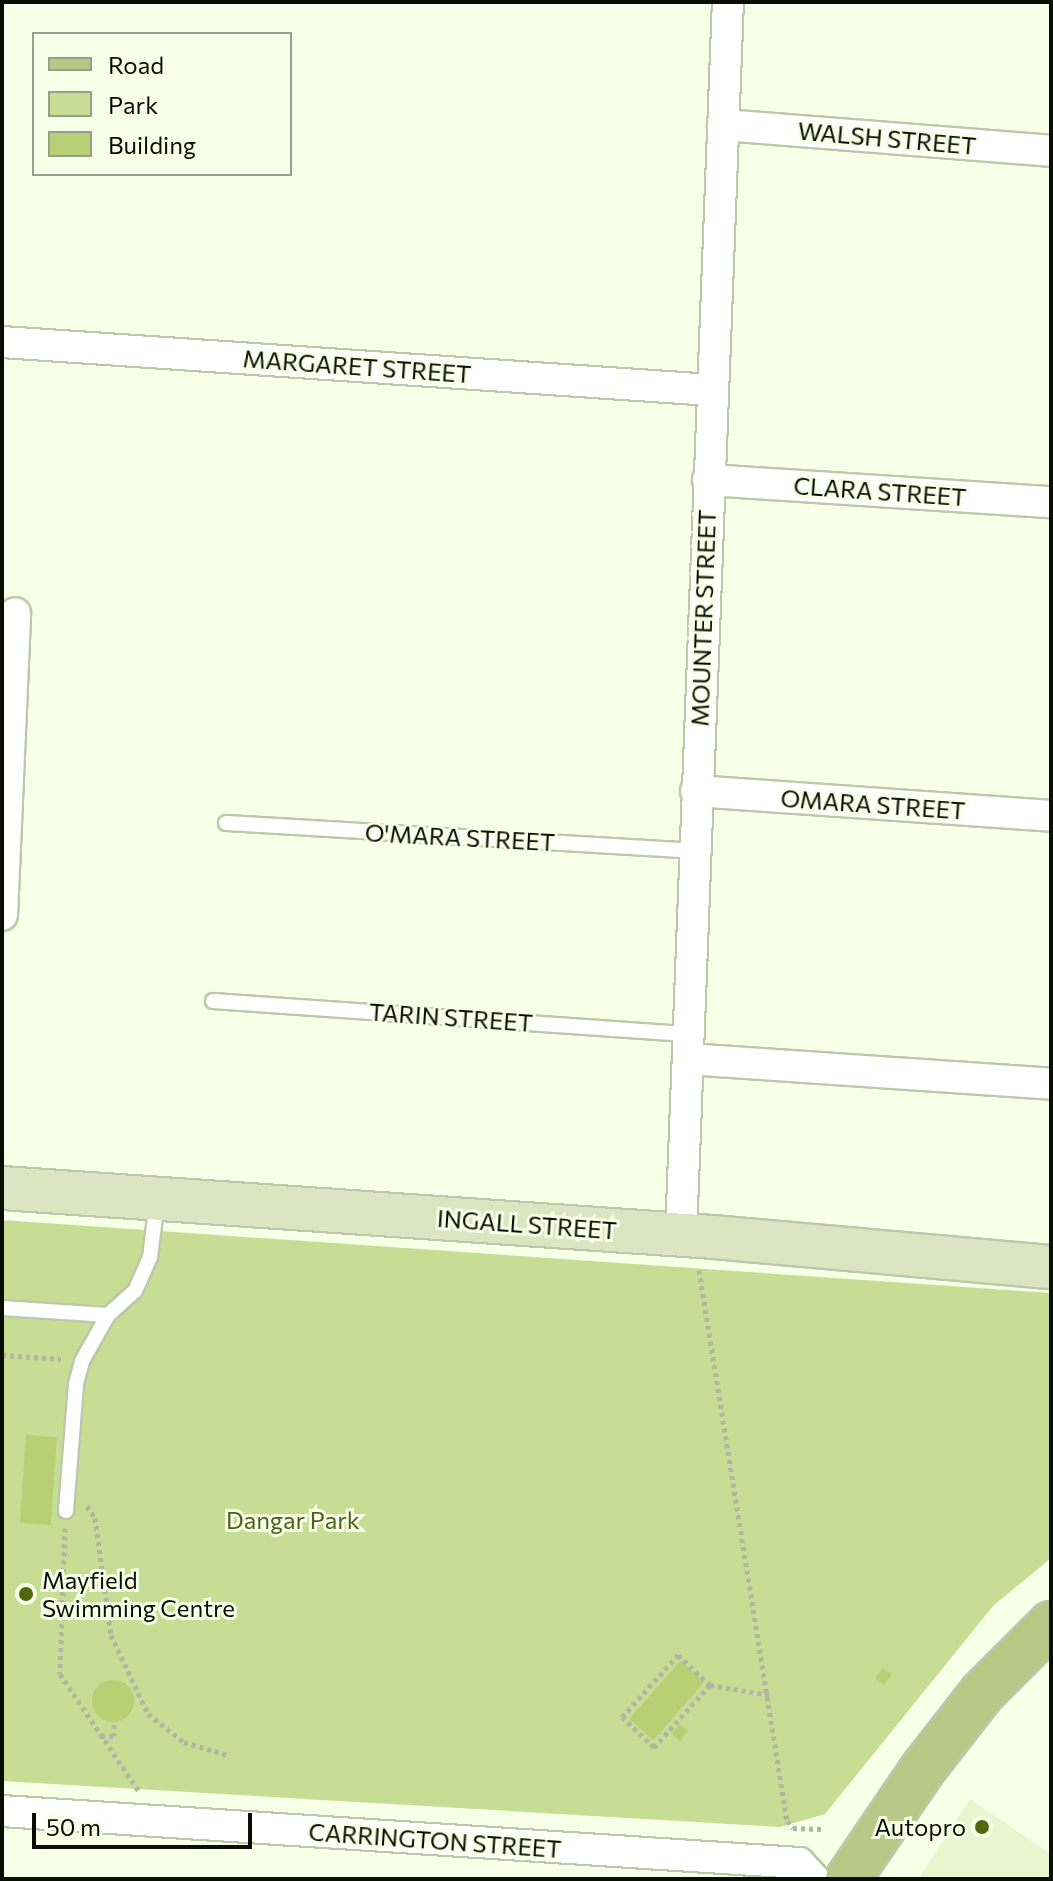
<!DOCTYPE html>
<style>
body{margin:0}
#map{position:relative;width:1053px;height:1881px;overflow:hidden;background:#f7ffe6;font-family:Commissioner,sans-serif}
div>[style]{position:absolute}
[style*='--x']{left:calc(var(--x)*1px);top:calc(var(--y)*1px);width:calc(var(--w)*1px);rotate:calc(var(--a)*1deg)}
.built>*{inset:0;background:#e8f5ce}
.green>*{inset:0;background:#c7dd94}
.building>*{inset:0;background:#b6d073;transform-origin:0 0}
.round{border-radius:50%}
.path>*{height:5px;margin-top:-2.5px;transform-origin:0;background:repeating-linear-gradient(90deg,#b0b6a2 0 4px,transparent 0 8px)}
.roads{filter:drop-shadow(2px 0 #bdc7a9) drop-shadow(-2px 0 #bdc7a9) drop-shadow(0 2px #bdc7a9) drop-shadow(0 -2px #bdc7a9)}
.service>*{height:14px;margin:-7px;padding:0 7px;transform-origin:7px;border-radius:7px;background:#fff}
.minor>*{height:30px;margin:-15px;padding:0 15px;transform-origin:15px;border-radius:15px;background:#fff}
.secondary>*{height:42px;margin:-21px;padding:0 21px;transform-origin:21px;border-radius:21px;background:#dce4c2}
.primary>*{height:44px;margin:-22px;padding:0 22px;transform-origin:22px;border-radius:22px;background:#b8c886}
.dots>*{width:22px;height:22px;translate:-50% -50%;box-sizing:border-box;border:4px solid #f7ffe6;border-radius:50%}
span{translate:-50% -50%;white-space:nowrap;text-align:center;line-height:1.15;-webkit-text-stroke:6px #f7ffe6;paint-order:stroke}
.street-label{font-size:24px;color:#0a0d04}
.park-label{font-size:24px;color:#4e5e1d}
.poi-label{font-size:24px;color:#0a0d04}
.left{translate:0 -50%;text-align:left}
.right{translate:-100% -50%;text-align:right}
.frame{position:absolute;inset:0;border:4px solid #0a0d04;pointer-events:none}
.legend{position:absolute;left:32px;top:32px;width:260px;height:144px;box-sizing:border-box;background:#f7ffe6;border:2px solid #989e8c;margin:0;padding:10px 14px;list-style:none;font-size:24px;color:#0a0d04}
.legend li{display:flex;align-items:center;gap:16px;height:40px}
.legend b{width:40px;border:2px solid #989e8c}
.scale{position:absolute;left:32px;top:1813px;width:220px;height:36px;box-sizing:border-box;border:4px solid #0a0d04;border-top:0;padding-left:10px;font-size:24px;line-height:28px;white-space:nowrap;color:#0a0d04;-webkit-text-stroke:6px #f7ffe6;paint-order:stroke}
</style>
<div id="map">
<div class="built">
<div style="clip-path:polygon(970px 1799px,1051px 1854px,1051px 1879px,918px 1879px)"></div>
</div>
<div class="green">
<div style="clip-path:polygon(2px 1220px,1051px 1293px,1051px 1558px,993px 1606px,825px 1814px,780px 1827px,2px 1781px)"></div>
</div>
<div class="building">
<div style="left:26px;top:1435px;width:31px;height:88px;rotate:4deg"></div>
<div style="left:680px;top:1661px;width:32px;height:77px;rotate:41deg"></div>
<div style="left:883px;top:1668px;width:11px;height:13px;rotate:38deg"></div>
<div class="round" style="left:92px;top:1680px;width:42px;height:42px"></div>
<div style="left:680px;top:1724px;width:11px;height:13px;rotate:41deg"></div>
</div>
<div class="path">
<div style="--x:699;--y:1270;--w:558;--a:80.93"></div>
<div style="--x:787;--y:1821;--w:9;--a:49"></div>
<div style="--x:793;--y:1828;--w:28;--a:2"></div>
<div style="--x:2;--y:1355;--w:59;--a:3.9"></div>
<div style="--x:87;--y:1506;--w:14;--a:56"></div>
<div style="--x:95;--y:1518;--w:118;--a:82.2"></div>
<div style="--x:111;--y:1635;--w:87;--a:64.9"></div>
<div style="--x:148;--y:1714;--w:46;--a:37.9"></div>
<div style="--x:184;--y:1742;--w:46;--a:16.5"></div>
<div style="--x:65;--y:1528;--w:146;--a:92"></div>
<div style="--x:60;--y:1674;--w:143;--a:56.1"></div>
<div style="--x:710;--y:1685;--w:84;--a:132.1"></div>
<div style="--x:654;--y:1747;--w:44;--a:-136.8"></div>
<div style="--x:622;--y:1717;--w:84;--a:-47.9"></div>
<div style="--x:678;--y:1655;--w:44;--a:43.2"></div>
<div style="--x:710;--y:1685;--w:61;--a:9.5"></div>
<div style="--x:101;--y:1736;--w:13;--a:0"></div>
<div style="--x:114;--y:1736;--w:13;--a:-90"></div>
</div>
<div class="roads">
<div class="service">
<div style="--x:226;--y:823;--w:469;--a:3.4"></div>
<div style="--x:213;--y:1001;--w:477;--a:4"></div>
<div style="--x:2;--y:1308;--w:106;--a:3.8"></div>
<div style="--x:108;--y:1315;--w:36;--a:-42"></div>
<div style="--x:135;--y:1291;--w:36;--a:-66"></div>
<div style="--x:150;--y:1258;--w:57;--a:-83"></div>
<div style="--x:66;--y:1511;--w:127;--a:-85.5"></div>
<div style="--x:76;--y:1384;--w:24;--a:-75"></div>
<div style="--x:82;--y:1361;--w:53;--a:-60.5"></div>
</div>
<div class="minor">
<div style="--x:723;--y:125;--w:329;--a:4.5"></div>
<div style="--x:2;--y:342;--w:711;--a:3.87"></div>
<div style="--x:708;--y:480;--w:344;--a:3.7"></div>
<div style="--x:696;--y:791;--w:356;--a:4"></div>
<div style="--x:2;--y:915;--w:302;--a:-87.5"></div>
<div style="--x:688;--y:1059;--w:364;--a:3.9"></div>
<div style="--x:681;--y:1235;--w:1234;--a:-87.82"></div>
<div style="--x:2;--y:1811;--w:799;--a:3.73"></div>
<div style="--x:799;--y:1863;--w:22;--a:47"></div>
</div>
<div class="secondary">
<div style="--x:2;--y:1188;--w:713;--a:3.94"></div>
<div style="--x:713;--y:1237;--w:339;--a:5.1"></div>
</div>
<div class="primary">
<div style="--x:848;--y:1879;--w:132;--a:-55.8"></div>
<div style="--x:922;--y:1770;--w:98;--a:-52.1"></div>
<div style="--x:982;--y:1693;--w:98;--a:-45"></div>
</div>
</div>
<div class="dots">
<div style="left:26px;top:1594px;background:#52650f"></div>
<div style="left:982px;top:1827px;background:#52650f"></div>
</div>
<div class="street-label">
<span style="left:887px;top:138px;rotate:5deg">WALSH STREET</span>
<span style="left:357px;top:366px;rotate:4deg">MARGARET STREET</span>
<span style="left:880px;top:491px;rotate:4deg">CLARA STREET</span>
<span style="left:703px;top:618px;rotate:-88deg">MOUNTER STREET</span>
<span style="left:873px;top:804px;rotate:4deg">OMARA STREET</span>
<span style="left:460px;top:837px;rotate:3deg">O'MARA STREET</span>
<span style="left:451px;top:1017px;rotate:4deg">TARIN STREET</span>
<span style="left:527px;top:1224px;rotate:4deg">INGALL STREET</span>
<span style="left:435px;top:1840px;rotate:4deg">CARRINGTON STREET</span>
</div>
<div class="park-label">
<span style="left:293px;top:1520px">Dangar Park</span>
</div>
<div class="poi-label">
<span class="left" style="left:42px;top:1594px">Mayfield<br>Swimming Centre</span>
<span class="right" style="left:966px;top:1827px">Autopro</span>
</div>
<div class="frame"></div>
<ul class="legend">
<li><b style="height:10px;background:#b8c886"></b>Road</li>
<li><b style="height:22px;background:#c7dd94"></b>Park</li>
<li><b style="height:22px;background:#b6d073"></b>Building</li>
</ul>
<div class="scale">50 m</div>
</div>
